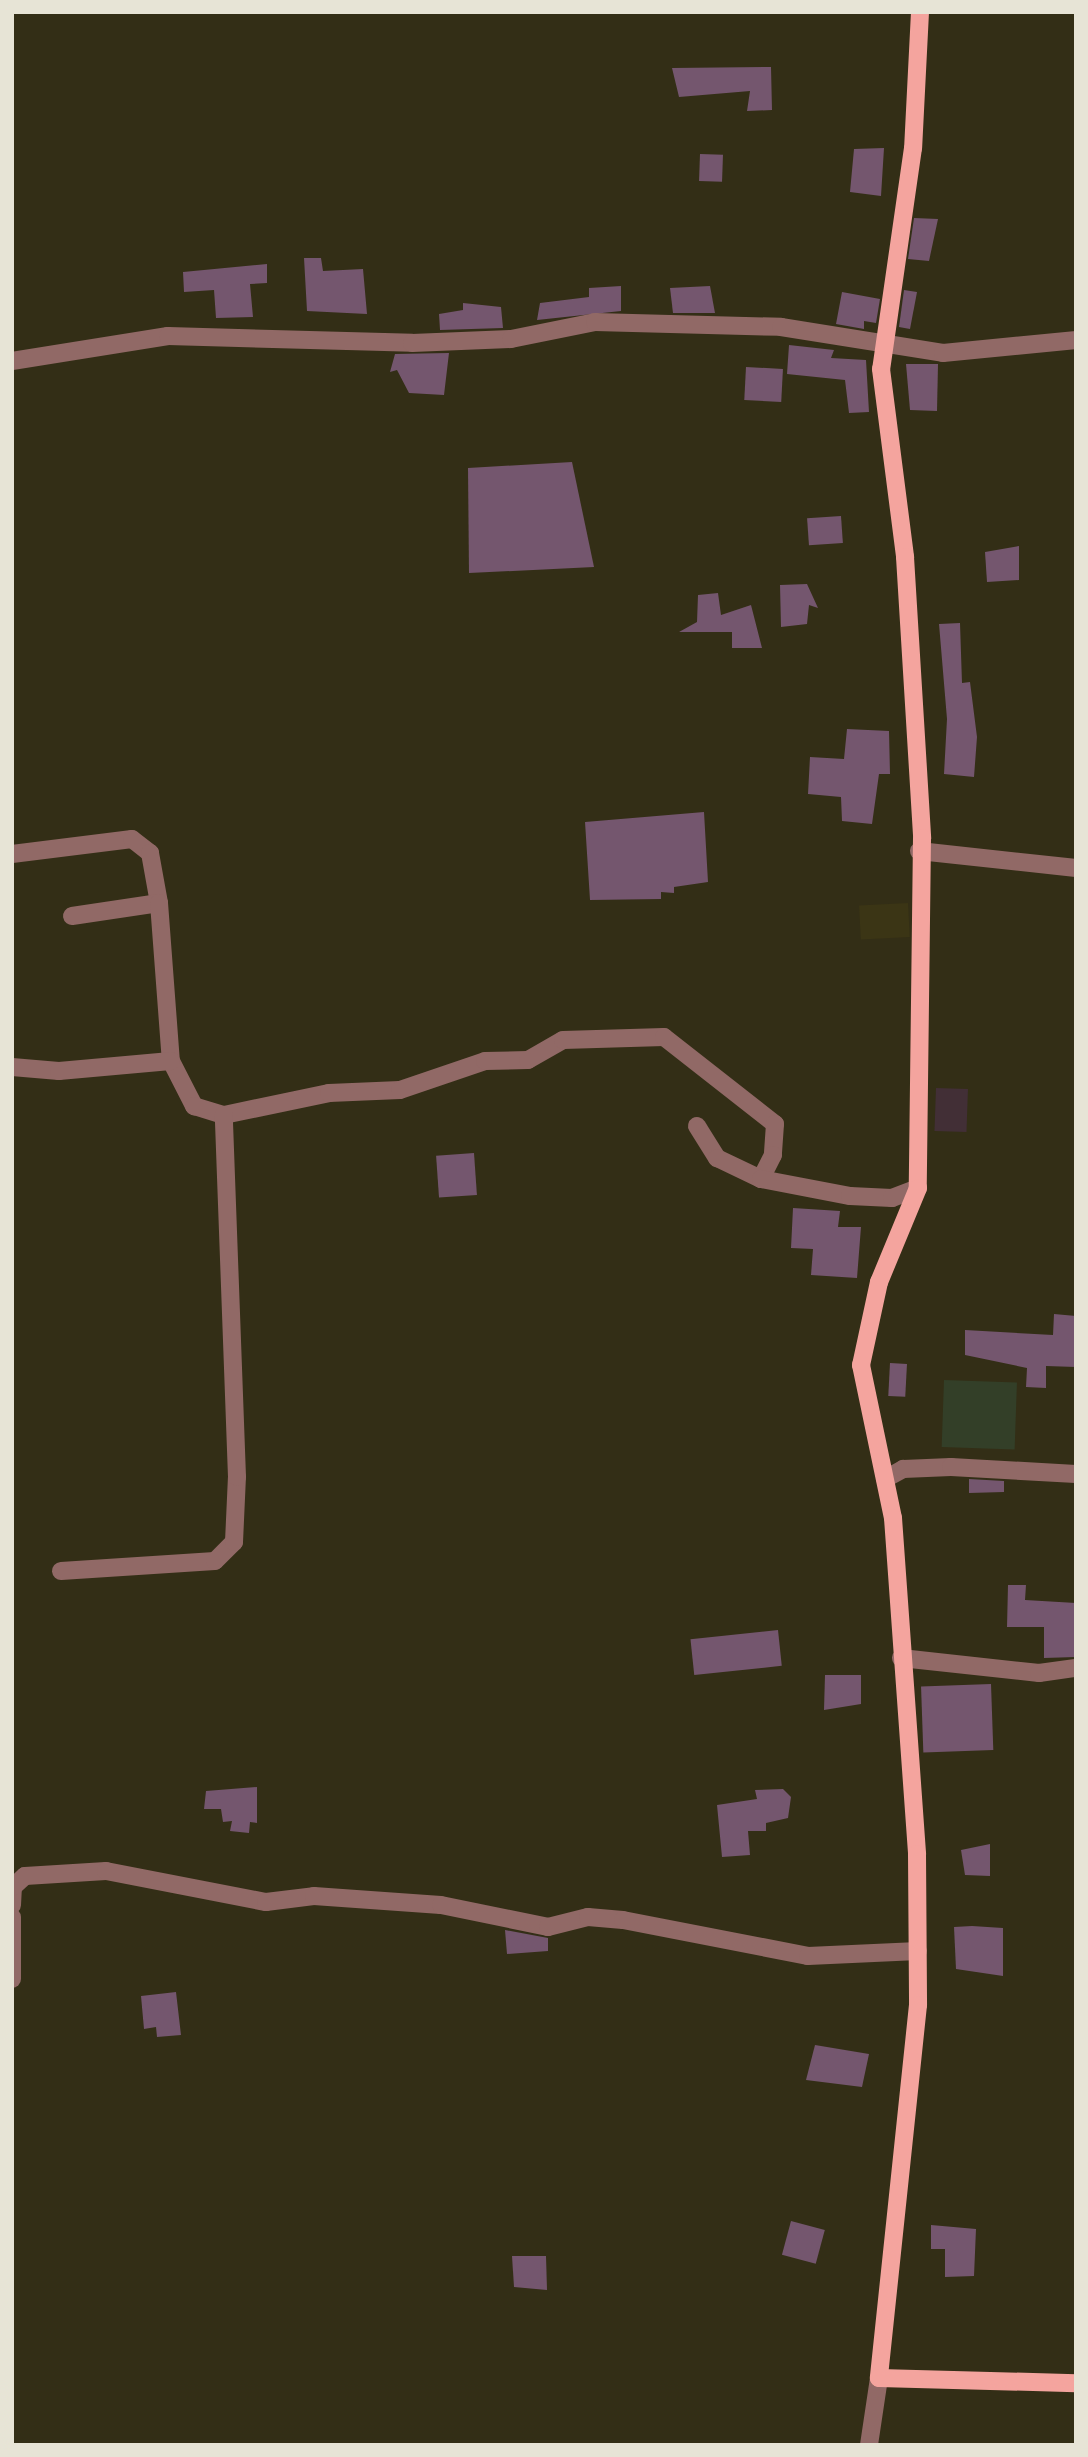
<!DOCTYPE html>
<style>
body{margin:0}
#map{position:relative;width:1088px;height:2457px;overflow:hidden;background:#332e16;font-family:"IBM Plex Serif",serif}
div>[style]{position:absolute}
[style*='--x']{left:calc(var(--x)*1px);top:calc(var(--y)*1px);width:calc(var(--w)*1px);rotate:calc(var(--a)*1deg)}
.commercial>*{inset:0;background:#422f36;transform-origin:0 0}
.built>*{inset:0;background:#3b3515;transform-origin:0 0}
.green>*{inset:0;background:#333f28;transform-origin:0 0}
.building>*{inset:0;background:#74566e;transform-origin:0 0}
.minor>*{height:18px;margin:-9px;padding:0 9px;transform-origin:9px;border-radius:9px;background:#916966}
.major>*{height:18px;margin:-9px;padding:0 9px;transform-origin:9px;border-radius:9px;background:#f4a49e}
span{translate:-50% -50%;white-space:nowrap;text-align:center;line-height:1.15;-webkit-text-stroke:6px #332e16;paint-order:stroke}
.frame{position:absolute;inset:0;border:14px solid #e7e4d6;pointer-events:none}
</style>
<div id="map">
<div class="commercial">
<div style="left:936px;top:1088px;width:32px;height:43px;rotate:2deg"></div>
</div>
<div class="built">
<div style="left:908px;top:903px;width:34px;height:49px;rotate:87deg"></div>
</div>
<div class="green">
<div style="left:944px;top:1380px;width:73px;height:67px;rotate:2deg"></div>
</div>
<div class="building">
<div style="clip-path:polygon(771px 67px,772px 110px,747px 111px,750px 91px,679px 97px,672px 68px)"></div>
<div style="clip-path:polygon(884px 148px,881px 196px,850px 192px,854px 149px)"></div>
<div style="left:700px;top:154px;width:23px;height:27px;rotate:2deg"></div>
<div style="clip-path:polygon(914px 218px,938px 219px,929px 261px,908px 259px)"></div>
<div style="clip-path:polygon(304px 258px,321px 258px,323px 271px,363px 269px,367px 314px,307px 311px)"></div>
<div style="clip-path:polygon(267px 264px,267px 283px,250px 284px,253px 317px,216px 318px,214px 290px,184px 292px,183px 272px)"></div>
<div style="clip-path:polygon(621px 286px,621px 311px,537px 320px,540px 303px,589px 297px,589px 288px)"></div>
<div style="clip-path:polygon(710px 286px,715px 313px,673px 313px,670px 288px)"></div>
<div style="clip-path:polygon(904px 290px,917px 292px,910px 329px,899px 327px)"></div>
<div style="clip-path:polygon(842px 292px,880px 299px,876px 323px,864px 321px,864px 329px,836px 324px)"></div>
<div style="clip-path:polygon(463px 303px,501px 307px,503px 328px,440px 330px,439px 314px,463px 310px)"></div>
<div style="clip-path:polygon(789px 345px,834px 350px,831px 358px,866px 360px,869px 412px,849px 413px,845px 380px,787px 374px)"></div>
<div style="clip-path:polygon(449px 353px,444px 395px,409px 393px,397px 370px,390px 372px,395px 354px)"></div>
<div style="clip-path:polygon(906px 364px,938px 364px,937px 411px,910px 410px)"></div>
<div style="left:746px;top:367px;width:37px;height:33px;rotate:3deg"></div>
<div style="clip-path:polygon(572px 462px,594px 567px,469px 573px,468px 468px)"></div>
<div style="left:841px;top:516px;width:27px;height:34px;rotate:86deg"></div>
<div style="clip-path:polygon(1019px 546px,1019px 580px,987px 582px,985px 552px)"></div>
<div style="clip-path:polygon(807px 584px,818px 608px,809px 605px,807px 624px,781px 627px,780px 585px)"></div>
<div style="clip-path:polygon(718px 593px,721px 615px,751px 605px,762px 648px,732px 648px,732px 632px,679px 632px,697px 622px,698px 595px)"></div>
<div style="clip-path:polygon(960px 623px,962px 683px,970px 682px,977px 737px,974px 777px,944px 774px,947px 719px,939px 624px)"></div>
<div style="clip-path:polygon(847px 729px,889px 731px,890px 774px,879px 774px,872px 824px,842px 821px,841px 797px,808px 794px,810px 757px,844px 759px)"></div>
<div style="clip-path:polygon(704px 812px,708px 882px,674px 887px,674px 893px,661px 892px,661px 899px,590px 900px,585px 822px)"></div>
<div style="left:474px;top:1153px;width:42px;height:38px;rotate:86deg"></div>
<div style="clip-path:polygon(793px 1208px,840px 1211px,838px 1227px,861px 1227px,857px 1278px,811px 1275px,813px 1249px,791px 1248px)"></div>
<div style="clip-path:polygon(1054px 1314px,1076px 1316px,1076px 1367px,1046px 1366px,1046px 1388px,1026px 1387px,1027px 1368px,965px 1355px,965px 1330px,1053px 1335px)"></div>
<div style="left:890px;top:1363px;width:17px;height:33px;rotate:3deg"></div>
<div style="clip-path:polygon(969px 1479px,1004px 1481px,1004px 1492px,969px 1493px)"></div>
<div style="clip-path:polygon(1008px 1585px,1026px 1585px,1025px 1600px,1076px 1603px,1076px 1657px,1044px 1658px,1044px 1627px,1007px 1627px)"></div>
<div style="left:778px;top:1630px;width:36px;height:88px;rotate:84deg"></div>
<div style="clip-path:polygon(825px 1675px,861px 1675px,861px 1704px,824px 1710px)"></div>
<div style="left:991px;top:1684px;width:66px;height:70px;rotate:88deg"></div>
<div style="clip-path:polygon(257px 1787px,257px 1823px,250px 1822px,249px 1833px,230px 1831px,232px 1821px,223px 1822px,221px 1809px,204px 1809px,206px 1791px)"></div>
<div style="clip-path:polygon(783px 1789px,791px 1797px,788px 1818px,766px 1823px,766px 1831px,748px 1831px,750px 1855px,722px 1857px,717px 1805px,757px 1799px,755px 1790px)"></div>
<div style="clip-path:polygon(990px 1844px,990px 1876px,965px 1875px,961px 1850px)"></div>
<div style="clip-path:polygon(972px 1926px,1003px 1928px,1003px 1976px,956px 1969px,954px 1927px)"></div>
<div style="clip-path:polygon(505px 1930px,548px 1938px,548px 1951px,507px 1954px)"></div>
<div style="clip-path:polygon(176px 1992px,181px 2035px,157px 2037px,156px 2027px,144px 2029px,141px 1996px)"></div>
<div style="clip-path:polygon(815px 2045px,869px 2054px,862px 2087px,806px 2080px)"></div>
<div style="left:791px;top:2221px;width:35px;height:35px;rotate:15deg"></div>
<div style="clip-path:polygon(931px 2225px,976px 2229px,974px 2276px,945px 2277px,945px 2249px,931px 2249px)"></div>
<div style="clip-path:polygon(512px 2256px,546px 2256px,547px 2290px,514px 2287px)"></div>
</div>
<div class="minor">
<div style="--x:12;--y:361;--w:158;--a:-9.1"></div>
<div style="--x:168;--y:336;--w:244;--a:1.6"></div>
<div style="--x:412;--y:343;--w:99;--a:-2.3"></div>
<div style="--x:511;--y:339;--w:86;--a:-11.4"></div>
<div style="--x:595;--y:322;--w:186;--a:1.5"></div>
<div style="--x:781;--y:327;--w:164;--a:9.1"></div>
<div style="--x:943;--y:353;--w:134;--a:-5.6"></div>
<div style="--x:919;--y:851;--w:158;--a:6.2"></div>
<div style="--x:12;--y:854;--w:121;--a:-7.1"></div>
<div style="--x:132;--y:839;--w:23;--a:38"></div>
<div style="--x:150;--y:853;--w:51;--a:79.8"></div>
<div style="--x:72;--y:916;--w:88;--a:-8.5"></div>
<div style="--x:159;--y:903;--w:158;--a:85.7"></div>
<div style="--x:171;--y:1061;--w:51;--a:62.9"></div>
<div style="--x:194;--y:1106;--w:31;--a:17"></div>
<div style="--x:224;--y:1115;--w:107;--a:-11.8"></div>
<div style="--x:329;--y:1093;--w:71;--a:-2.4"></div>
<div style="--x:400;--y:1090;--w:90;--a:-18.8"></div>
<div style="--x:485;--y:1061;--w:43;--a:-1.3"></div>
<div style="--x:528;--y:1060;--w:40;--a:-29.7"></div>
<div style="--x:563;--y:1040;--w:101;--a:-1.7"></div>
<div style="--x:664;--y:1037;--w:141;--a:38.1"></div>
<div style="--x:775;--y:1124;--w:31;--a:94"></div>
<div style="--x:773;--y:1155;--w:27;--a:117"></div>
<div style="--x:12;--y:1067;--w:47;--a:4.9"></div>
<div style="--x:59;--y:1071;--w:112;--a:-5.1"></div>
<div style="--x:697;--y:1126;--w:38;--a:58"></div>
<div style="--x:717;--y:1158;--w:49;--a:25.5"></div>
<div style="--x:761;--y:1179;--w:91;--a:10.8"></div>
<div style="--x:850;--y:1196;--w:42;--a:2.7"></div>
<div style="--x:892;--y:1198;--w:28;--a:-21"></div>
<div style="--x:885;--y:1479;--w:21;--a:-29"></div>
<div style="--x:903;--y:1469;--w:48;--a:-2.4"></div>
<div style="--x:951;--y:1467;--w:125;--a:3.2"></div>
<div style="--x:61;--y:1571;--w:154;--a:-3.7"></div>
<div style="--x:215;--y:1561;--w:27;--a:-45"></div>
<div style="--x:234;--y:1542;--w:65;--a:-87.4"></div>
<div style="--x:237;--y:1477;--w:362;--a:-92.1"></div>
<div style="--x:901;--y:1658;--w:139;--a:6.2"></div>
<div style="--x:1039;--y:1673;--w:37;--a:-8"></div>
<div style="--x:12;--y:1905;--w:18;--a:-87"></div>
<div style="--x:13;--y:1887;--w:16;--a:-43"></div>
<div style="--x:25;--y:1876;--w:81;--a:-3.5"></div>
<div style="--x:106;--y:1871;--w:163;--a:11"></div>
<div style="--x:266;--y:1902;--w:48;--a:-7.1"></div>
<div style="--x:314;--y:1896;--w:127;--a:4.1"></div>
<div style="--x:441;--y:1905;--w:109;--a:11.6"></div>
<div style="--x:548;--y:1927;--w:41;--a:-14"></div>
<div style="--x:588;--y:1917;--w:35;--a:5"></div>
<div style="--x:623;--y:1920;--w:188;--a:11"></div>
<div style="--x:808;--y:1956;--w:110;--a:-2.6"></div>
<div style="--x:12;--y:1917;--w:62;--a:90"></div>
<div style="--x:869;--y:2445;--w:68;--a:-81.5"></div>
</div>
<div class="major">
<div style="--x:920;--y:12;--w:136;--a:92.9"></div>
<div style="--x:913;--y:148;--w:223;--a:98.2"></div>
<div style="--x:881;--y:369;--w:190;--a:82.7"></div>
<div style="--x:905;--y:557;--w:282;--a:86.5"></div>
<div style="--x:922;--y:838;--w:350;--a:90.7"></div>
<div style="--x:918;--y:1188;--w:102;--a:112.5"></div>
<div style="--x:879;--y:1282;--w:85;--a:102.2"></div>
<div style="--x:861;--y:1365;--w:156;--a:78.2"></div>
<div style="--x:893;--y:1518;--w:337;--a:85.9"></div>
<div style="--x:917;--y:1854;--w:151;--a:89.6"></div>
<div style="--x:918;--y:2005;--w:375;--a:96"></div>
<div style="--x:879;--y:2378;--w:197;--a:1.5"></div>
</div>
<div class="frame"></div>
</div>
